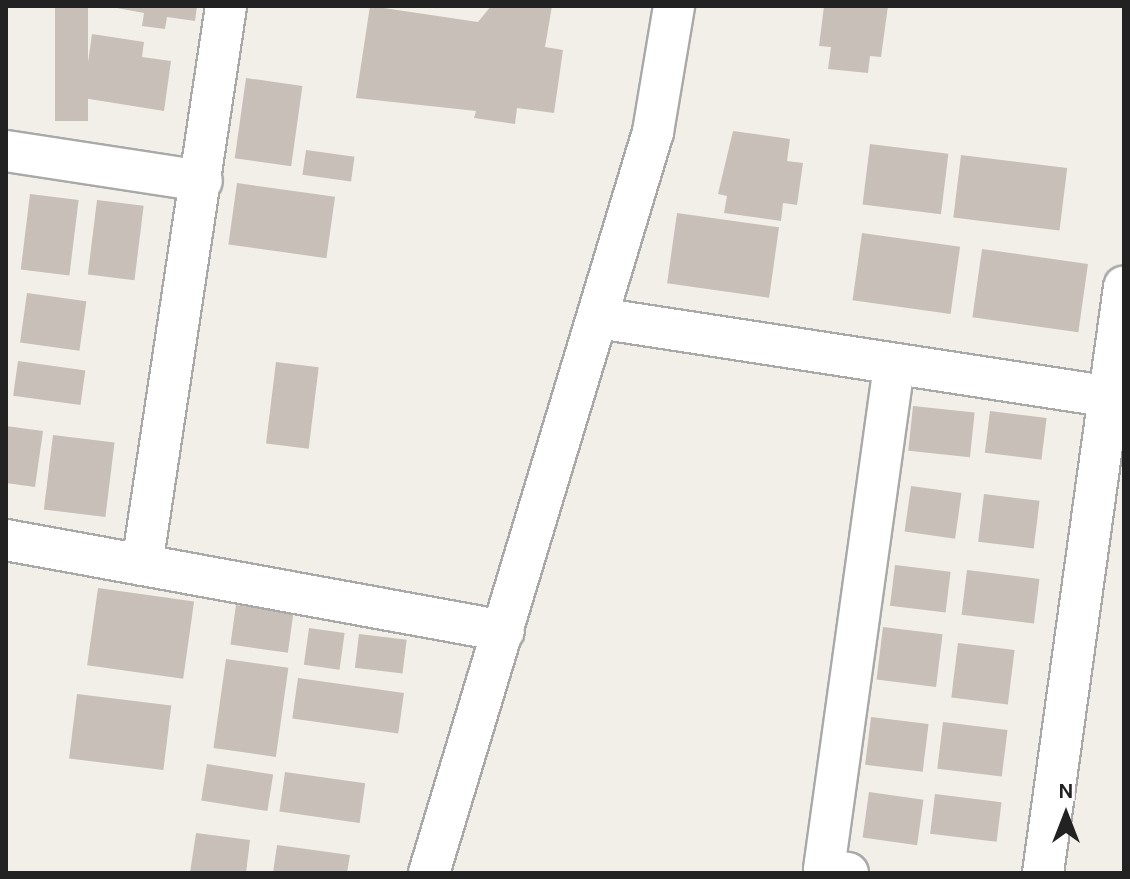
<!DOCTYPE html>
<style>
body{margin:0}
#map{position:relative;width:1130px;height:879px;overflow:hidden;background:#f2efe9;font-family:Karla,sans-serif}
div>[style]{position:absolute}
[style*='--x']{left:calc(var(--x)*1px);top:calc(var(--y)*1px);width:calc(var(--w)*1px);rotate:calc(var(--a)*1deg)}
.building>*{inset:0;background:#c7bfb8;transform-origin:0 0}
.roads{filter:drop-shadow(2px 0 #a9a9a9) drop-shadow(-2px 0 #a9a9a9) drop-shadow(0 2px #a9a9a9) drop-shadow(0 -2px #a9a9a9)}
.street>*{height:40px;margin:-20px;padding:0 20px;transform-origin:20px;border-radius:20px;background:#fff}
span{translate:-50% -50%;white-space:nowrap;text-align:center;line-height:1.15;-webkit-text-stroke:6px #fff;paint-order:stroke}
.frame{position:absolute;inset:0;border:8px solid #222;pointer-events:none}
.north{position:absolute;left:1026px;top:775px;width:80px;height:80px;-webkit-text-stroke:6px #fff;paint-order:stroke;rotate:0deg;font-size:22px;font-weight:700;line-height:32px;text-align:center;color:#222}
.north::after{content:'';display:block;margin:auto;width:28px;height:36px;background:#222;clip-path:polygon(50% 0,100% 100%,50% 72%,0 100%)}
</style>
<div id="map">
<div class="building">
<div style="left:55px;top:6px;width:33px;height:115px"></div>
<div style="clip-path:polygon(106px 6px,197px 6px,195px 21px,167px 17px,165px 29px,142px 26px,144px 13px)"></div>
<div style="clip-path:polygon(370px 6px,478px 22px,491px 6px,552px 6px,545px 47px,563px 50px,554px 113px,517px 108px,515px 124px,474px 118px,476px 111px,356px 98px)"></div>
<div style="clip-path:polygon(824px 6px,888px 6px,881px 57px,870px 56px,868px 73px,828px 69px,831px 47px,819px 46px)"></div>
<div style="clip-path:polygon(92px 34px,144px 42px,142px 57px,171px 61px,164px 111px,83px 98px)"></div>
<div style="left:246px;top:78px;width:57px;height:81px;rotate:8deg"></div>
<div style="clip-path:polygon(733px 131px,790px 139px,787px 161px,803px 163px,797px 205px,783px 203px,781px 221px,724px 213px,727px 196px,718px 194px)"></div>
<div style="left:870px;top:144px;width:79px;height:61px;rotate:7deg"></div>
<div style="left:306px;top:150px;width:49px;height:25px;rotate:8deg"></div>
<div style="left:961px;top:155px;width:107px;height:63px;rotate:7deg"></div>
<div style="left:237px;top:183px;width:99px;height:62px;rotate:8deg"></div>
<div style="left:30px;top:194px;width:49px;height:76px;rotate:7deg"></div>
<div style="left:97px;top:200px;width:47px;height:75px;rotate:7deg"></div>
<div style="left:677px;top:213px;width:103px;height:71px;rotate:8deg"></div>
<div style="left:862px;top:233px;width:99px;height:68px;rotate:8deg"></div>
<div style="left:982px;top:249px;width:107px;height:69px;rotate:8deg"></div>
<div style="left:27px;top:293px;width:60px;height:50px;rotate:8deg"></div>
<div style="left:18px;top:361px;width:68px;height:35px;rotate:8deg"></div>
<div style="left:276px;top:362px;width:43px;height:82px;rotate:7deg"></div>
<div style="left:913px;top:406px;width:62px;height:45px;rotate:6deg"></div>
<div style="left:990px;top:411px;width:57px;height:42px;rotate:7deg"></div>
<div style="clip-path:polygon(6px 426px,43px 431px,35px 487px,6px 483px)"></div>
<div style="left:53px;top:435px;width:62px;height:75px;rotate:7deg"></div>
<div style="left:911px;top:486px;width:51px;height:46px;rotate:8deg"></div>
<div style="left:984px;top:494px;width:56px;height:48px;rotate:7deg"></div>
<div style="left:895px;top:565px;width:56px;height:41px;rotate:7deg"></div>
<div style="left:967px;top:570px;width:73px;height:45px;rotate:7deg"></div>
<div style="left:98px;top:588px;width:97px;height:78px;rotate:8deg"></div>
<div style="left:236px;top:605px;width:58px;height:40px;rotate:8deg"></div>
<div style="left:883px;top:627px;width:60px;height:53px;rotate:7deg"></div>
<div style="left:309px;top:628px;width:36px;height:37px;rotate:8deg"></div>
<div style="left:359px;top:634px;width:48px;height:34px;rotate:7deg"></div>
<div style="left:958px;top:643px;width:57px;height:55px;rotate:7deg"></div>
<div style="left:226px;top:659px;width:63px;height:90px;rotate:8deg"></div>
<div style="left:298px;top:678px;width:107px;height:41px;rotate:8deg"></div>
<div style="left:77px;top:694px;width:95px;height:65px;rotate:7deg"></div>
<div style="left:871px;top:717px;width:58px;height:48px;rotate:7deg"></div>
<div style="left:943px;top:722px;width:65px;height:47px;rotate:7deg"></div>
<div style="left:207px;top:764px;width:67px;height:37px;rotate:9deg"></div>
<div style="left:285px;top:772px;width:81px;height:40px;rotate:8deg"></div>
<div style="left:869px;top:792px;width:55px;height:46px;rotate:8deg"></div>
<div style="left:935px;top:794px;width:67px;height:40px;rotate:7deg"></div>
<div style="clip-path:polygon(196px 833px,250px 840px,246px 873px,190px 873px)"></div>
<div style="clip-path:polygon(277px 845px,350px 855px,347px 873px,273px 873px)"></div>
</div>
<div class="roads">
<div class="street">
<div style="--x:6;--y:151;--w:198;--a:8.7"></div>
<div style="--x:598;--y:318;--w:519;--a:8.75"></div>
<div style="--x:6;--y:540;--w:506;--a:10.36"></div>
<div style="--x:142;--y:565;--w:565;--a:-81.45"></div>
<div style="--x:429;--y:873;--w:774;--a:-73.18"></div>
<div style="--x:653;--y:132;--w:128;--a:-80.5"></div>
<div style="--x:848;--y:873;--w:24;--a:-171"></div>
<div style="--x:824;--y:869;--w:508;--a:-82.08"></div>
<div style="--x:1043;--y:873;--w:592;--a:-82.13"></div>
</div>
</div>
<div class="frame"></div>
<div class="north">N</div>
</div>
